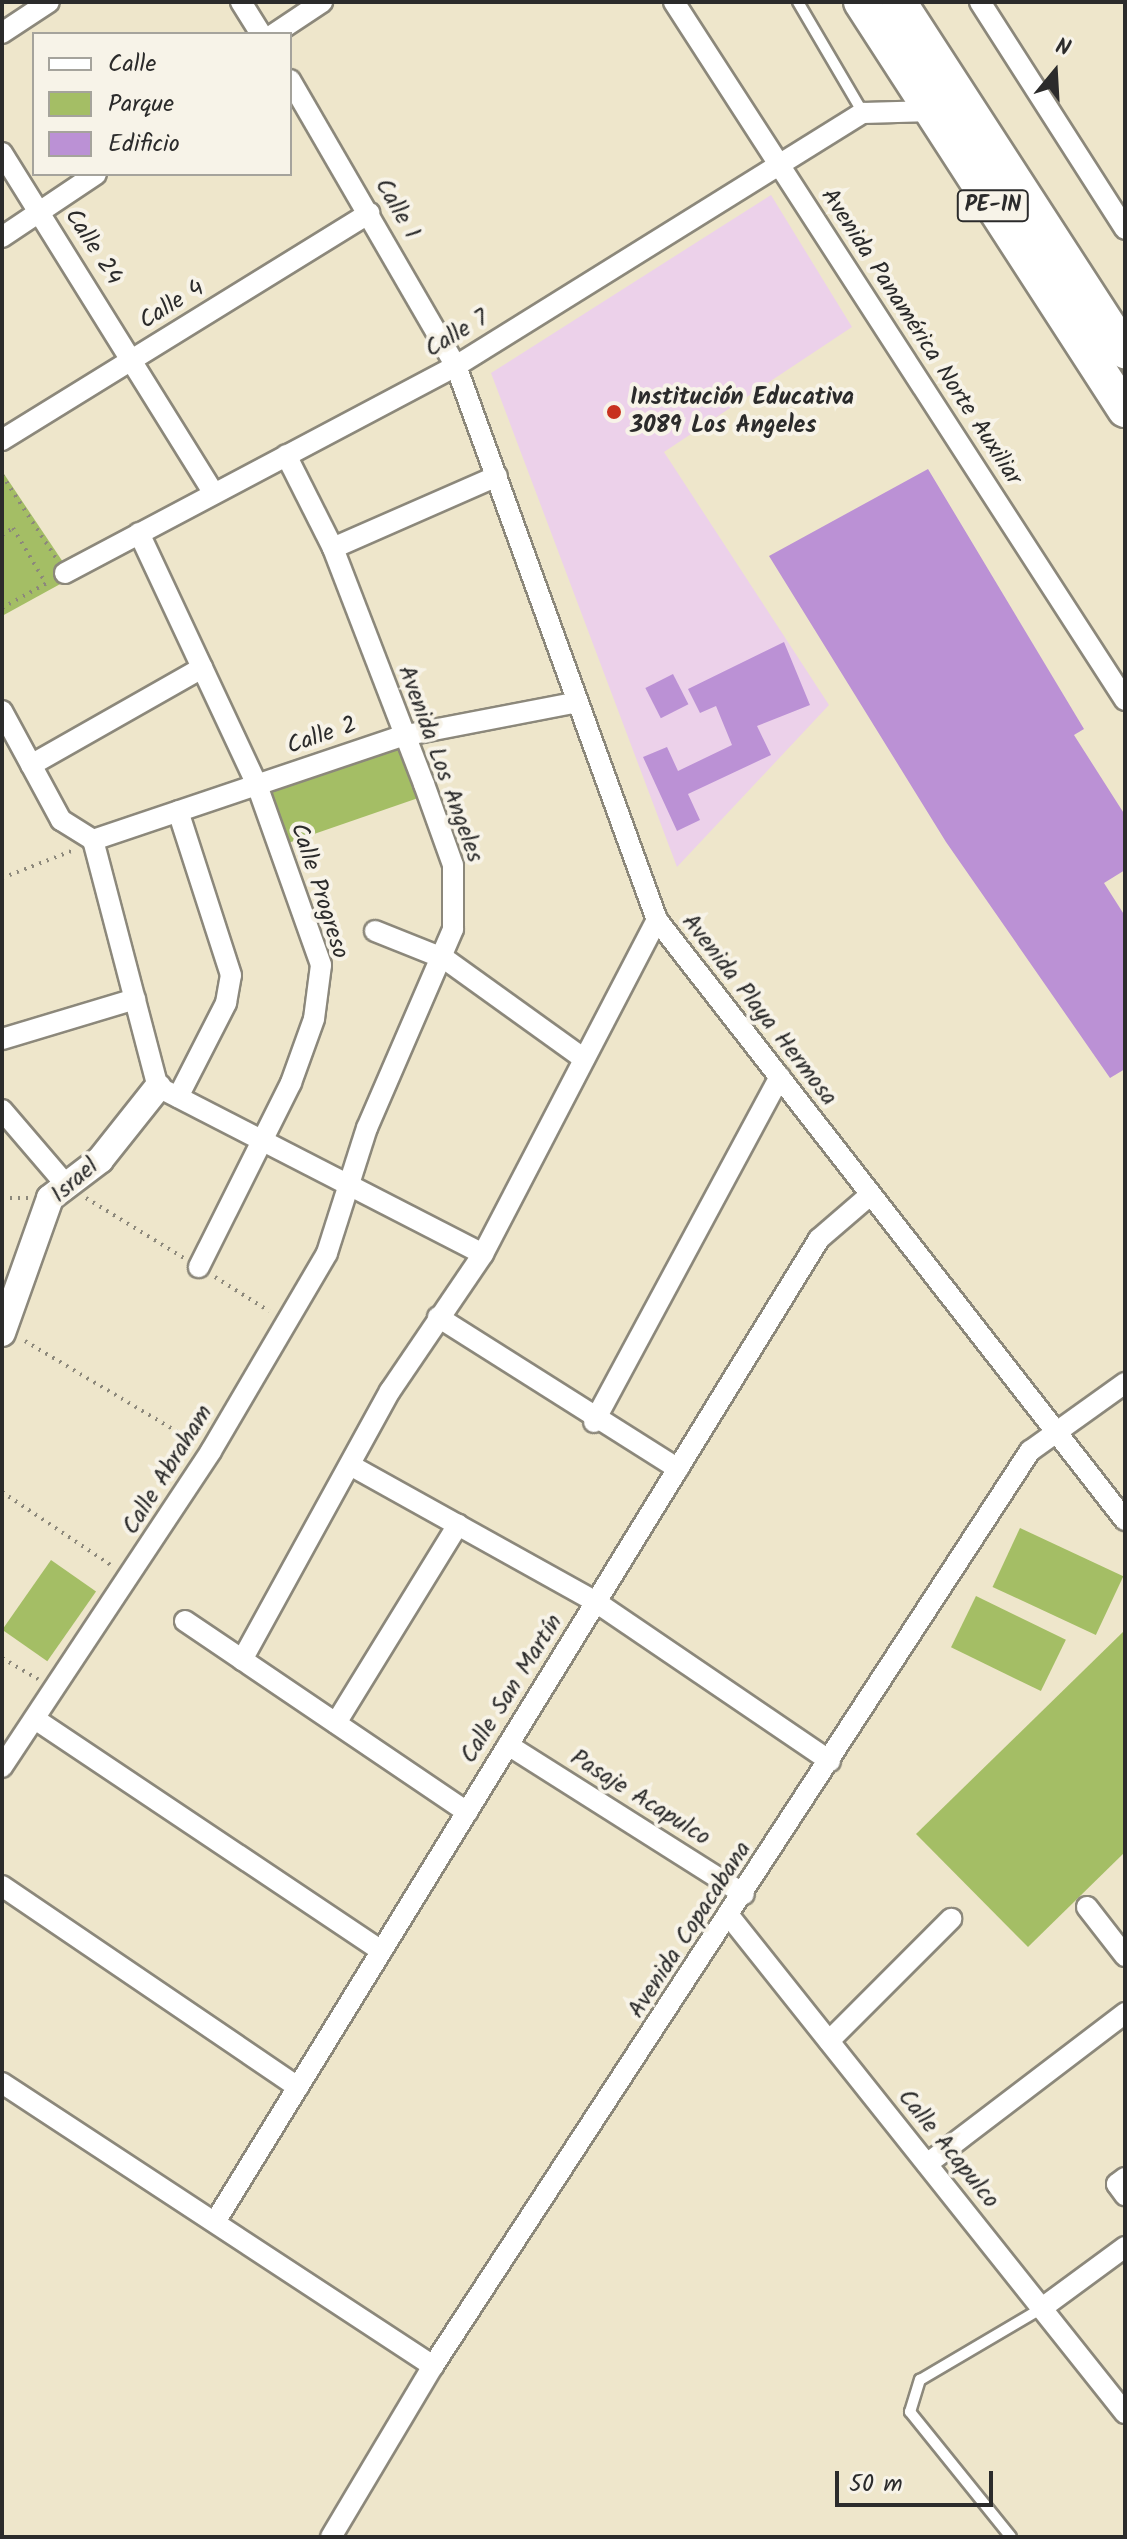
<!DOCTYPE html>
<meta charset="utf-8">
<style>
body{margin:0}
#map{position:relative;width:1127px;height:2539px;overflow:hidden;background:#eee6cb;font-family:Kalam,sans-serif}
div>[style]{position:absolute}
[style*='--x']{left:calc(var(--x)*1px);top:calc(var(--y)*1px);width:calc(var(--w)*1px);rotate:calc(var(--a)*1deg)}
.built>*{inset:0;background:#ecd1ea}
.green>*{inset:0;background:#a4be65;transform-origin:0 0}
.building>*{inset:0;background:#bb91d5;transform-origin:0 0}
.path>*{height:4px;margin-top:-2px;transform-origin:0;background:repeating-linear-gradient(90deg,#8c887b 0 2px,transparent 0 8px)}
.roads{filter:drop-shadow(2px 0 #8c887b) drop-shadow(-2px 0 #8c887b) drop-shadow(0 2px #8c887b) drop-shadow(0 -2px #8c887b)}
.service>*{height:10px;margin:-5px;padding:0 5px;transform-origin:5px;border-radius:5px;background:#fff}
.minor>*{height:20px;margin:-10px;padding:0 10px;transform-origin:10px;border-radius:10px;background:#fff}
.tertiary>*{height:26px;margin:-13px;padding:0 13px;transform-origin:13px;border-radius:13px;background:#fff}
.trunk>*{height:34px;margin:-17px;padding:0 17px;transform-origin:17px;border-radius:17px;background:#fff}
.dots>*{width:22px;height:22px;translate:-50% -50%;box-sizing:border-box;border:4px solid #f7f3e8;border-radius:50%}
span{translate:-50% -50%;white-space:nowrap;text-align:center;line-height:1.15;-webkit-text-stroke:8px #f7f3e8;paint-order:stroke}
.shield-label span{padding:2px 6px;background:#f7f3e8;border:2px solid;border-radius:6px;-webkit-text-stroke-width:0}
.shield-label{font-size:22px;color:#2b2b2b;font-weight:700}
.street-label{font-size:24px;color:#2b2b2b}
.poi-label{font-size:24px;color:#2b2b2b;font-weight:700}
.left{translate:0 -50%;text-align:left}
.frame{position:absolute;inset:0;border:4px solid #2b2b2b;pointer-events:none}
.legend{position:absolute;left:32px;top:32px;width:260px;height:144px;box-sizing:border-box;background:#f7f3e8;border:2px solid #a5a39c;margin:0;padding:10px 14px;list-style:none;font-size:24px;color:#2b2b2b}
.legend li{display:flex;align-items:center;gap:16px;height:40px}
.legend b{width:40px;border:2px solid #a5a39c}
.north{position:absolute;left:1015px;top:32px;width:80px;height:80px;-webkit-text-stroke:6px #f7f3e8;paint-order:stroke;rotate:18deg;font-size:22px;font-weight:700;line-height:32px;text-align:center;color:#2b2b2b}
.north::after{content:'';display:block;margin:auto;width:28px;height:36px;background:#2b2b2b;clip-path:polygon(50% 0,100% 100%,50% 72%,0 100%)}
.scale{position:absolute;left:835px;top:2471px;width:158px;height:36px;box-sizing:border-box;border:4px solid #2b2b2b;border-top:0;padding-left:10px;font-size:24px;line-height:28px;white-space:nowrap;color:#2b2b2b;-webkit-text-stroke:6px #f7f3e8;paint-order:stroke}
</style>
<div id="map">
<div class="built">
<div style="clip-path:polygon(771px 195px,852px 327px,664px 452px,829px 705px,677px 867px,491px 373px)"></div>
</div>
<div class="green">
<div style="clip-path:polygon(2px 471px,73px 577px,2px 616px)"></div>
<div style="clip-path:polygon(393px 748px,406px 752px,424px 796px,288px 843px,270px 790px)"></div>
<div style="left:1020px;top:1528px;width:114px;height:65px;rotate:25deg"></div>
<div style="left:51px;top:1560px;width:55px;height:85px;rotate:35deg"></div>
<div style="left:976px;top:1596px;width:100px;height:57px;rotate:26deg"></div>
<div style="clip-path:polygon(1125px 1630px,1125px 1852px,1028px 1947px,916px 1834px)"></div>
</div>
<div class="building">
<div style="clip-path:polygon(928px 469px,1084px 729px,1074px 735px,1125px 815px,1125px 870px,1104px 883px,1125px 916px,1125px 1069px,1110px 1078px,946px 842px,769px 556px)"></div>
<div style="clip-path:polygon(784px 642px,810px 705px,757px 726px,771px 755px,688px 794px,700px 820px,677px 831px,643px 757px,667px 747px,678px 771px,732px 745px,716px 706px,700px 713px,688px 689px)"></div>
<div style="left:673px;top:674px;width:34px;height:31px;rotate:63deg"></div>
</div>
<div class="path">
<div style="--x:2;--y:475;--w:99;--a:57"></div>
<div style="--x:2;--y:535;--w:13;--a:-32"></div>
<div style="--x:13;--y:528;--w:63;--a:59.3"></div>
<div style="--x:2;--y:608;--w:54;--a:-29"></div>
<div style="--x:2;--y:878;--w:77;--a:-21.3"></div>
<div style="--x:2;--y:1198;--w:26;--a:0"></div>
<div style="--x:86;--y:1198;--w:115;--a:31.5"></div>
<div style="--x:215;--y:1277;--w:64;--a:32.2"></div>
<div style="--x:25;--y:1341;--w:199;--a:30.8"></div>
<div style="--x:2;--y:1492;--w:133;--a:33.9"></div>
<div style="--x:2;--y:1658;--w:42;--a:30.3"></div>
</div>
<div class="roads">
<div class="service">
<div style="--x:798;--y:2;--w:129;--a:59.6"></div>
<div style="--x:1011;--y:2537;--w:161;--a:-128.9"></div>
<div style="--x:910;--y:2412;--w:34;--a:-73"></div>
<div style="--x:920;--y:2380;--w:142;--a:-30.5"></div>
</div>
<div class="minor">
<div style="--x:241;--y:2;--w:38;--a:58"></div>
<div style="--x:674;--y:2;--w:831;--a:57.13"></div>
<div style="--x:980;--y:2;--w:269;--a:57.4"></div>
<div style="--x:2;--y:33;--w:56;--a:-33.4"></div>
<div style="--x:274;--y:34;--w:58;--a:-33.7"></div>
<div style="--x:290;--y:80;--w:331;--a:59.9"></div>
<div style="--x:456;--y:366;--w:589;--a:70.06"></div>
<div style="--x:657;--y:920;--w:761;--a:52.05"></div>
<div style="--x:2;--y:153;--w:401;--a:58.1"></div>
<div style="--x:2;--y:237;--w:113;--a:-33.8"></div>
<div style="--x:2;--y:440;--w:432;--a:-31.7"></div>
<div style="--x:139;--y:533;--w:278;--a:64.9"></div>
<div style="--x:257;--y:785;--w:191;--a:70.4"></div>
<div style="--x:321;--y:965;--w:54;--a:97.4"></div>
<div style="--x:314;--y:1019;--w:68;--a:109.8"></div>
<div style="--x:291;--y:1083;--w:206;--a:116.6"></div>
<div style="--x:333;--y:548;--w:179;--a:-23.7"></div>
<div style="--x:65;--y:573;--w:442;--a:-27.9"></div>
<div style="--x:456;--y:366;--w:479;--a:-31.9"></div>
<div style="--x:863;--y:113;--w:69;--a:-1.7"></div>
<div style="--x:2;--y:711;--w:124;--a:61.6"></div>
<div style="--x:61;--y:820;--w:38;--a:32"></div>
<div style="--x:93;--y:840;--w:255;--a:75.3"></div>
<div style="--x:158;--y:1087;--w:365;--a:27.2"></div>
<div style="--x:31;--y:765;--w:197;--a:-29.6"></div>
<div style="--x:93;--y:840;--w:326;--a:-18.6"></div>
<div style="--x:402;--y:736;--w:175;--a:-10.9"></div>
<div style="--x:375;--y:931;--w:75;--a:21.8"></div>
<div style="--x:445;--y:959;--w:171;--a:35.7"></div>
<div style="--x:2;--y:1039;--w:139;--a:-16.7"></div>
<div style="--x:178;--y:1097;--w:106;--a:-62.9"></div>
<div style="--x:226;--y:1003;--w:28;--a:-80"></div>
<div style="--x:231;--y:975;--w:172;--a:-107.9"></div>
<div style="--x:2;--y:1110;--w:101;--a:49.4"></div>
<div style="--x:438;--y:1317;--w:284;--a:32.3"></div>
<div style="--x:594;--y:1422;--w:392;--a:-61.7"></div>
<div style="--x:350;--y:1465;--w:282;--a:29.1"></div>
<div style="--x:596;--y:1602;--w:283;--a:34.2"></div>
<div style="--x:185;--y:1621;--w:341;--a:34.1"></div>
<div style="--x:242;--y:1660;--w:307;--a:-61.2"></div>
<div style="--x:390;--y:1391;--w:166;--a:-55.8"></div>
<div style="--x:483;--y:1254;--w:377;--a:-62.5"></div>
<div style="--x:35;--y:1719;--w:417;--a:33.8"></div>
<div style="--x:336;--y:1723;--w:233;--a:-58.4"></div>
<div style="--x:508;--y:1745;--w:279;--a:32.3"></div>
<div style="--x:2;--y:1767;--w:379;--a:-56.5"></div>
<div style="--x:211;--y:1451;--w:229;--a:-59.6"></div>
<div style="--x:327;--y:1253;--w:131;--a:-72.3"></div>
<div style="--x:367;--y:1128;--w:217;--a:-66.6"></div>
<div style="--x:453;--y:929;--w:64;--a:-90"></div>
<div style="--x:453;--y:865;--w:86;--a:-109.7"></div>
<div style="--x:424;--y:784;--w:253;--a:-111.1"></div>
<div style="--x:333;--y:548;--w:104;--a:-116.8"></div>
<div style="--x:2;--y:1886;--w:358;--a:34.2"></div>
<div style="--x:1087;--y:1907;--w:62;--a:52.2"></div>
<div style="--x:730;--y:1917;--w:634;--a:51.47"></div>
<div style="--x:829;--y:2041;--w:173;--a:-45"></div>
<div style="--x:2;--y:2083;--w:516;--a:33.29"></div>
<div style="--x:927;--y:2164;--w:249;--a:-37.3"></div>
<div style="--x:1125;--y:2178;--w:10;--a:143"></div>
<div style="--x:1117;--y:2184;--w:14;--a:54"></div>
<div style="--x:215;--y:2222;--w:1154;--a:-58.43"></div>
<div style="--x:819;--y:1239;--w:66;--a:-40.7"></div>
<div style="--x:1042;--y:2308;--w:103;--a:-36.3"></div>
<div style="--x:331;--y:2537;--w:199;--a:-59.2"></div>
<div style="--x:433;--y:2366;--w:1093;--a:-56.88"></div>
<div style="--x:1030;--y:1451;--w:117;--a:-35.6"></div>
</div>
<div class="tertiary">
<div style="--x:2;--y:1333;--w:143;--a:-70.4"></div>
<div style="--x:50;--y:1198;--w:63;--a:-37.2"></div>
<div style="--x:100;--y:1160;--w:93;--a:-51.5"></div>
</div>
<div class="trunk">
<div style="--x:861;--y:2;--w:486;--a:57.1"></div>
<div style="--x:899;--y:2;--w:416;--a:57.1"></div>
</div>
</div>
<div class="dots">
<div style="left:614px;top:412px;background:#c8321e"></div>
</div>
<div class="shield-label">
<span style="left:993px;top:206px">PE-1N</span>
</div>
<div class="street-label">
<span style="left:397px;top:209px;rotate:60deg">Calle 1</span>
<span style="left:93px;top:247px;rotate:57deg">Calle 24</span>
<span style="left:172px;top:305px;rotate:-32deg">Calle 4</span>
<span style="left:457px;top:334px;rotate:-31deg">Calle 7</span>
<span style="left:921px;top:337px;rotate:57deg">Avenida Panamérica Norte Auxiliar</span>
<span style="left:322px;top:736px;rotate:-19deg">Calle 2</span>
<span style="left:440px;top:764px;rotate:70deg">Avenida Los Angeles</span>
<span style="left:319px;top:891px;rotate:72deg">Calle Progreso</span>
<span style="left:759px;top:1010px;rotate:52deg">Avenida Playa Hermosa</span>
<span style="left:75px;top:1181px;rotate:-41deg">Israel</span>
<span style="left:168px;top:1470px;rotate:-58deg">Calle Abraham</span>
<span style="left:512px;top:1689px;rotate:-58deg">Calle San Martín</span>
<span style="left:640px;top:1798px;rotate:32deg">Pasaje Acapulco</span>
<span style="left:690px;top:1930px;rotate:-57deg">Avenida Copacabana</span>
<span style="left:948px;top:2149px;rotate:51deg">Calle Acapulco</span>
</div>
<div class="poi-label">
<span class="left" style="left:630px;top:412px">Institución Educativa<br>3089 Los Angeles</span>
</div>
<div class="frame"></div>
<ul class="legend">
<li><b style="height:10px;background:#fff"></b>Calle</li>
<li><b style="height:22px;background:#a4be65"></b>Parque</li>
<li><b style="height:22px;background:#bb91d5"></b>Edificio</li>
</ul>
<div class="north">N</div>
<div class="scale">50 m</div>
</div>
